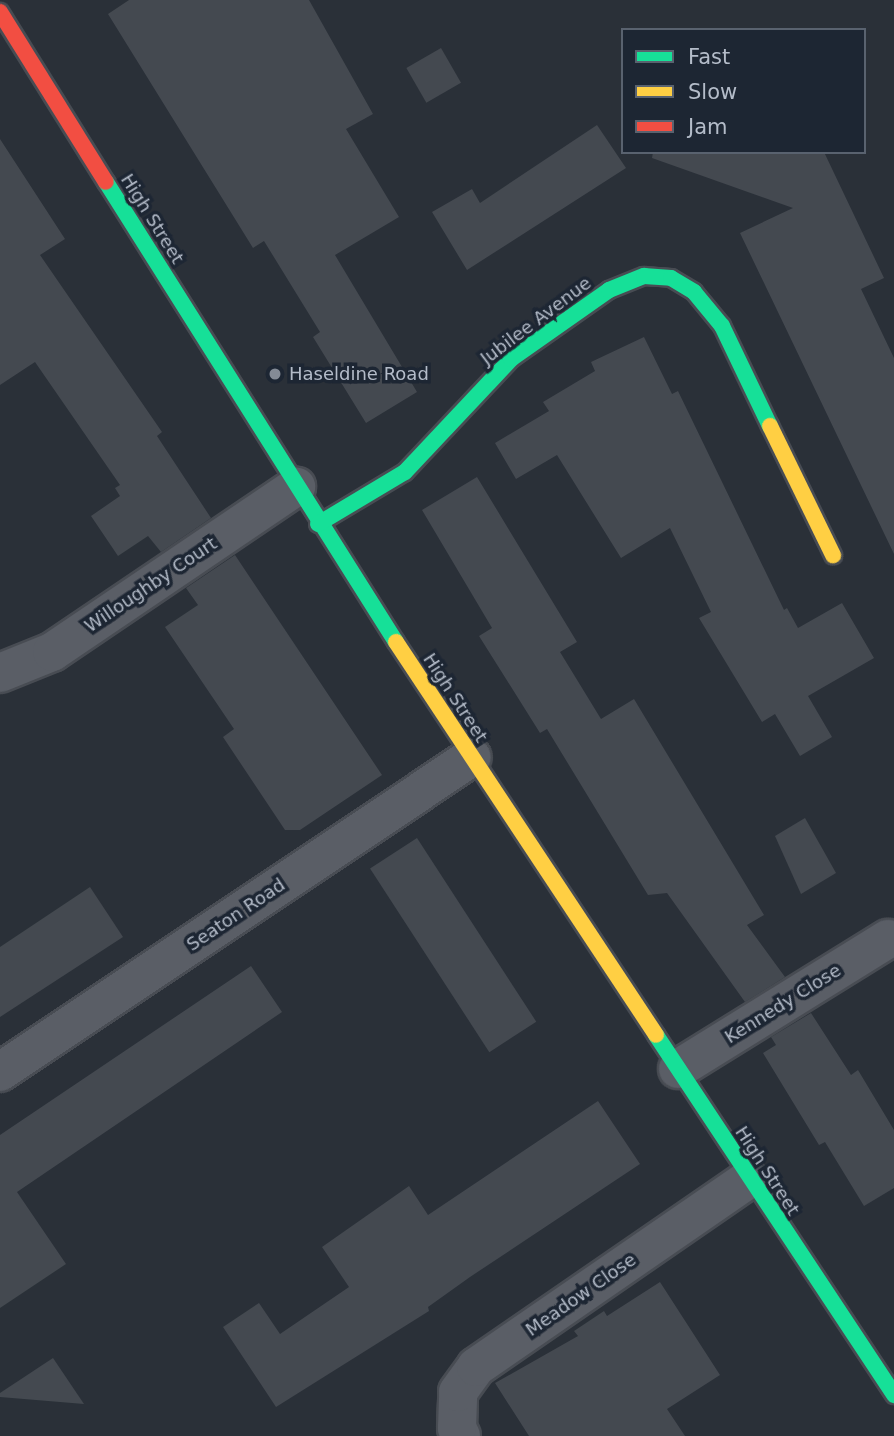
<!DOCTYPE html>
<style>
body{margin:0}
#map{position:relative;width:894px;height:1436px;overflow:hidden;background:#2a3038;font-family:"DejaVu Sans",sans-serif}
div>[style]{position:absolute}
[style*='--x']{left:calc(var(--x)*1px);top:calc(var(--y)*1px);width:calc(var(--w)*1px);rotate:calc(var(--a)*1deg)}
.building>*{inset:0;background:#444950;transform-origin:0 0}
.roads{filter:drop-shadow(2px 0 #484c53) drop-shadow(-2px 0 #484c53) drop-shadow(0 2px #484c53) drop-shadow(0 -2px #484c53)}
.street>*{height:38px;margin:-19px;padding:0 19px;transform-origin:19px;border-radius:19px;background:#5a5e66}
.fast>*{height:16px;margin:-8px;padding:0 8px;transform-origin:8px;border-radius:8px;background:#16e098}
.slow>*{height:16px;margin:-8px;padding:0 8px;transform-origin:8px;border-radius:8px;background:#ffcf43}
.jam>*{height:16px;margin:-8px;padding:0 8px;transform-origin:8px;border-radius:8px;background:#f24e42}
.dots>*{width:19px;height:19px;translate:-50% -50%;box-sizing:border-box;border:4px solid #1d2633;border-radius:50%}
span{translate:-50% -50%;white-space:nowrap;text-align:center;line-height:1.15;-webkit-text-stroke:7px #1d2633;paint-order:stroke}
.street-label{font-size:18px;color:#b4bcc9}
.poi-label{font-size:18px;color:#b4bcc9}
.left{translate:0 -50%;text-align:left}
.legend{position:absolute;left:621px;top:28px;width:245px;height:126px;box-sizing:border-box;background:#1d2633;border:2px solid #59626f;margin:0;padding:9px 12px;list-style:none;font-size:21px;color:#b4bcc9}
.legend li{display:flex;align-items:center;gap:14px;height:35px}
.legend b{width:35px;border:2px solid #59626f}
</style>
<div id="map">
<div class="building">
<div style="clip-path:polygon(129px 0,309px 0,373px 114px,346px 129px,399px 217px,335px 255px,417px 392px,366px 423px,313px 337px,320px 332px,264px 241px,253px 248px,108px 14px)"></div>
<div style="left:441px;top:48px;width:40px;height:40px;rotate:60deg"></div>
<div style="clip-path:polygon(597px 125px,626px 168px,467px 270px,432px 212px,472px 189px,480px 203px)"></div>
<div style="clip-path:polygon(0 139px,65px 239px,40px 255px,162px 432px,157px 436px,211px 518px,161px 552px,148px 536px,118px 556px,91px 516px,120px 496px,115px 488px,120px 485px,35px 362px,0 385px)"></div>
<div style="clip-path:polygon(653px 152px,824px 152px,884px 278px,861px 289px,894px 358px,894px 554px,740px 233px,793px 208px,652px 158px)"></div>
<div style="clip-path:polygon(644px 337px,672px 394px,678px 391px,784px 610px,787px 608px,798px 628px,842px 603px,874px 658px,808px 696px,832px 737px,800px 756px,775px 714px,762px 722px,699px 618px,711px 612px,670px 528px,621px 558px,557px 455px,516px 479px,495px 443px,549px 411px,543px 402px,595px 371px,591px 362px)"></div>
<div style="clip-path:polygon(477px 477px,577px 642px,560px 652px,601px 719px,634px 699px,764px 915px,747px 925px,785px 977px,745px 1002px,667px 893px,648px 895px,547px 729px,540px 733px,479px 636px,492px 628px,422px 510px)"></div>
<div style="clip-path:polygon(235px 555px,382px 775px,300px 830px,285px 830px,223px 737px,234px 729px,165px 627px,198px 605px,186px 588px)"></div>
<div style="clip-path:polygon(805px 818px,836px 873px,801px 894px,775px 836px)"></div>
<div style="left:417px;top:838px;width:219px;height:56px;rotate:57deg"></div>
<div style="clip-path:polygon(90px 887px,123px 937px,0 1017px,0 947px)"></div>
<div style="clip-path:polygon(251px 966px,282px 1012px,17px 1192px,66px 1264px,0 1308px,0 1135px)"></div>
<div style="clip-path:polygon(811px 1013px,851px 1075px,858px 1070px,894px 1130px,894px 1188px,864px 1206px,825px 1142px,819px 1145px,763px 1053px,776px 1045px,771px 1037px)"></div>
<div style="clip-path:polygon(598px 1101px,640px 1164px,470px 1277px,428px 1307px,429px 1311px,276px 1407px,223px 1327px,259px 1303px,280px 1334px,349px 1287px,322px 1247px,409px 1186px,428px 1215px)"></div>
<div style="clip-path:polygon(660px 1282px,720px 1375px,667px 1409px,685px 1436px,529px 1436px,495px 1383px,578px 1336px,574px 1331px,604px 1311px,607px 1316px)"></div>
<div style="clip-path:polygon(53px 1358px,84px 1404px,0 1397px,0 1393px)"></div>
</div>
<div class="roads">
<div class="street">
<div style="--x:0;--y:673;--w:56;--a:-22"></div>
<div style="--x:52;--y:652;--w:295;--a:-34.1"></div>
<div style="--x:678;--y:1069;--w:247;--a:-31.8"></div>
<div style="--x:0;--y:1072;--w:567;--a:-33.72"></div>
<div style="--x:461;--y:1436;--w:9;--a:-117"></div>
<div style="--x:457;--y:1428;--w:36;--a:-88"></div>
<div style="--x:458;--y:1392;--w:31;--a:-54"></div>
<div style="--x:476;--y:1367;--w:331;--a:-34.6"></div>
</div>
<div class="fast">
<div style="--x:106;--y:182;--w:544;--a:57.77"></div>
<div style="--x:318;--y:524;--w:101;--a:-30.9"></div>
<div style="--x:405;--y:472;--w:155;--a:-46.8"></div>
<div style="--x:511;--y:359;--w:120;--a:-35.1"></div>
<div style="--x:609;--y:290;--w:38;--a:-22"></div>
<div style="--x:644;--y:276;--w:27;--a:4"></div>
<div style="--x:671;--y:278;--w:27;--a:31"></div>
<div style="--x:694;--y:292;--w:44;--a:50.5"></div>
<div style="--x:722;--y:326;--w:111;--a:64.4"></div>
<div style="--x:656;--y:1035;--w:432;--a:56.5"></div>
</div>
<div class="slow">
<div style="--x:770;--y:426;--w:144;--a:64"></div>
<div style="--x:396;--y:642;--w:471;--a:56.5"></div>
</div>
<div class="jam">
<div style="--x:0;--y:12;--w:200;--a:58.1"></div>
</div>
</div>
<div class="dots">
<div style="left:275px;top:374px;background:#848b96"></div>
</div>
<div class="street-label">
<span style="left:152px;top:219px;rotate:58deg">High Street</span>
<span style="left:536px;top:321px;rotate:-37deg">Jubilee Avenue</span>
<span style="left:151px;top:585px;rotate:-34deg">Willoughby Court</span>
<span style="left:455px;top:698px;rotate:57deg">High Street</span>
<span style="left:236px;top:915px;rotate:-34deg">Seaton Road</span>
<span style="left:783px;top:1004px;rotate:-32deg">Kennedy Close</span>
<span style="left:767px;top:1171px;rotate:57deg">High Street</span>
<span style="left:581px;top:1295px;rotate:-35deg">Meadow Close</span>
</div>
<div class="poi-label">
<span class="left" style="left:289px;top:374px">Haseldine Road</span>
</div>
<ul class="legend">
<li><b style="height:9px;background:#16e098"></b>Fast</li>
<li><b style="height:9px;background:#ffcf43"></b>Slow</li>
<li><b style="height:9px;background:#f24e42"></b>Jam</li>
</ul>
</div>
